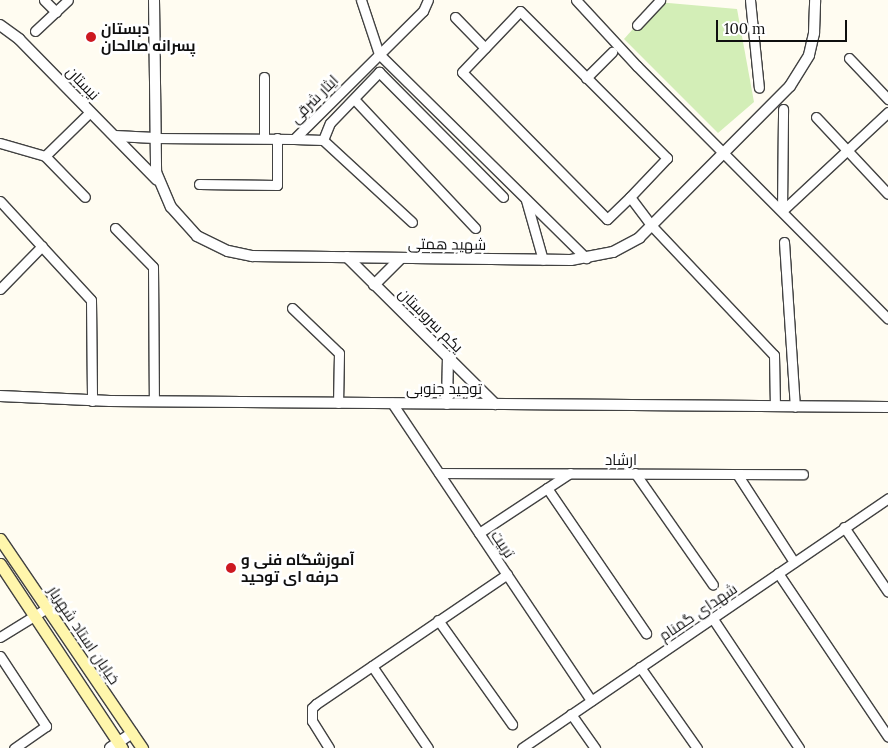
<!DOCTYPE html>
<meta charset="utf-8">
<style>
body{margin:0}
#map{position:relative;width:888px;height:748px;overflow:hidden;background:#fffcf1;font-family:Lora,Cairo,serif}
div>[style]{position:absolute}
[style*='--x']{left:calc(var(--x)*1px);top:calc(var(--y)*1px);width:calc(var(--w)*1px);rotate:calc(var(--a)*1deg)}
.green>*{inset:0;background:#d3eeb7}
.roads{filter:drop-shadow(1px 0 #424242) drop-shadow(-1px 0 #424242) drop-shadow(0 1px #424242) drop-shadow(0 -1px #424242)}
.minor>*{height:9px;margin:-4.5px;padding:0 4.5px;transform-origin:4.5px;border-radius:4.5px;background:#fff}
.tertiary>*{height:10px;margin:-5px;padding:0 5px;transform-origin:5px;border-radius:5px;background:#fff}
.secondary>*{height:11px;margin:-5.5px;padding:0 5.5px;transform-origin:5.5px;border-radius:5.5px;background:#fff6ac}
.dots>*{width:14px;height:14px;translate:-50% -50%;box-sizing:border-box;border:2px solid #fff;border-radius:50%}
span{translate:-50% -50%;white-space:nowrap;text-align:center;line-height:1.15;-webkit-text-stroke:5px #fff;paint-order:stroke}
.poi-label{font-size:15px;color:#0f0f0f;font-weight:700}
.left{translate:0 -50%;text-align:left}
.street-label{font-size:15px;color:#0f0f0f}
.scale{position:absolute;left:716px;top:20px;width:131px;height:22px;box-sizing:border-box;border:2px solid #0f0f0f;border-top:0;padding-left:6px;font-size:15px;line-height:18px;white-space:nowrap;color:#0f0f0f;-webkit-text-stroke:4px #fff;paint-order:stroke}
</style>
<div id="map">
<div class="green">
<div style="clip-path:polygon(657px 2px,737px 9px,754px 102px,718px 133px,624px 39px)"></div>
</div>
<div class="roads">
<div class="minor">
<div style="--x:44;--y:0;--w:17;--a:45"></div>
<div style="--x:361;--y:0;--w:57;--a:71.6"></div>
<div style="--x:379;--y:54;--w:291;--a:44.6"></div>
<div style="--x:576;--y:0;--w:90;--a:47.3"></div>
<div style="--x:637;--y:66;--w:356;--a:45.2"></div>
<div style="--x:750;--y:0;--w:88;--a:84.2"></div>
<div style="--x:455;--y:17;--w:43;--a:45.9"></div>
<div style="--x:637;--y:25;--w:34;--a:-47"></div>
<div style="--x:35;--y:31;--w:45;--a:-43.2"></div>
<div style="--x:849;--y:58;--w:57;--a:46.4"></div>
<div style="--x:586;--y:78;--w:37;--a:-45"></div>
<div style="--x:354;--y:99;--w:177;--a:46.8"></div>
<div style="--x:816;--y:117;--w:105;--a:46.9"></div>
<div style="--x:155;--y:138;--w:139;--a:0.4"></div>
<div style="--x:294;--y:139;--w:182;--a:-44.8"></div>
<div style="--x:423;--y:11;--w:12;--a:-66"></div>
<div style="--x:264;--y:138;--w:61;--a:-90"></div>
<div style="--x:294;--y:139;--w:29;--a:2"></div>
<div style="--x:323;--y:140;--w:121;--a:42.7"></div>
<div style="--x:323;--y:140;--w:18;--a:-68"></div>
<div style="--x:330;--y:123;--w:71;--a:-46.1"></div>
<div style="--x:379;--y:72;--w:176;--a:45.2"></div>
<div style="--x:0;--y:143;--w:47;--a:16.1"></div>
<div style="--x:45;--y:156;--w:57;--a:45.7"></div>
<div style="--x:45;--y:156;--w:63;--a:-44.4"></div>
<div style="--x:199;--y:184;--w:78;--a:0.7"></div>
<div style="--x:277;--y:185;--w:47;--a:-90"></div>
<div style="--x:630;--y:197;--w:32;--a:136"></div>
<div style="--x:607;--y:219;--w:206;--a:-134.6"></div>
<div style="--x:462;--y:72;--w:84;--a:-46.4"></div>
<div style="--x:520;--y:11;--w:208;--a:45"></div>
<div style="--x:667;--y:158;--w:54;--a:133.5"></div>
<div style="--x:630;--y:197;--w:35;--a:53"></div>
<div style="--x:651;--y:225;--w:179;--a:46.6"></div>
<div style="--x:774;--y:355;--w:51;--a:88.9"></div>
<div style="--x:526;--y:200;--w:62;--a:74.2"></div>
<div style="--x:0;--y:201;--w:134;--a:47.4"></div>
<div style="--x:91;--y:300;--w:101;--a:89.4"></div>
<div style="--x:782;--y:211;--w:145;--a:-43"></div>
<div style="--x:782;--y:211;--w:102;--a:-89.4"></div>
<div style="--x:115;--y:228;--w:54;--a:45.7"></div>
<div style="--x:153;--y:267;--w:134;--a:89.6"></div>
<div style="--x:784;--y:242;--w:165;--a:86.2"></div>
<div style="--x:0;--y:289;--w:60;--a:-45.7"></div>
<div style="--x:292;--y:308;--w:65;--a:43.8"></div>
<div style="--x:339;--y:353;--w:50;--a:91.1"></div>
<div style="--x:392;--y:403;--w:358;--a:56.2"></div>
<div style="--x:439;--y:473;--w:364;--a:0.2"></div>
<div style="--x:635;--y:473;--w:136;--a:55.1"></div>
<div style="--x:737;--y:474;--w:105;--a:57.1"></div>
<div style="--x:547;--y:488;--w:176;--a:55.7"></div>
<div style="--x:844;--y:527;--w:78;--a:55.9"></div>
<div style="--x:479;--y:533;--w:109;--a:-33.4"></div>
<div style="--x:778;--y:573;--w:197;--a:56.1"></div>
<div style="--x:713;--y:619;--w:155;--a:56.3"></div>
<div style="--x:438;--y:620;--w:128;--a:54.6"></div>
<div style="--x:0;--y:637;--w:55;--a:-31.7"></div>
<div style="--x:0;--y:656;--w:84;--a:56.7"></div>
<div style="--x:46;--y:726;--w:39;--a:145"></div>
<div style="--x:372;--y:666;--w:99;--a:55.7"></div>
<div style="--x:640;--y:667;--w:99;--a:54.9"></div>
<div style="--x:571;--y:714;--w:42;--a:54.8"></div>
<div style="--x:329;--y:748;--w:32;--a:-122"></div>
<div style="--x:312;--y:721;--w:13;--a:-90"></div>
<div style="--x:312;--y:708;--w:6;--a:-45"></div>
<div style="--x:316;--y:704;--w:231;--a:-34.2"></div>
<div style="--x:522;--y:748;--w:443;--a:-34.3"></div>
</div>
<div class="tertiary">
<div style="--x:154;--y:0;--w:172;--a:89.3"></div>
<div style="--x:156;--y:172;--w:38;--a:67"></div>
<div style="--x:171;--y:207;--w:39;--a:48"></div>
<div style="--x:197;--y:236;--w:34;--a:26"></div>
<div style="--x:228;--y:251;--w:25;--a:12"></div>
<div style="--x:252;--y:256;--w:319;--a:0.7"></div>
<div style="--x:571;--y:260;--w:43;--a:-10.8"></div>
<div style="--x:613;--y:252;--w:30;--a:-28"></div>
<div style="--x:639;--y:238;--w:214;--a:-45.2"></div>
<div style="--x:790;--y:86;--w:36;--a:-58"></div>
<div style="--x:809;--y:55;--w:23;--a:-77"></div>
<div style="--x:814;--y:33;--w:33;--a:-88"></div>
<div style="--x:0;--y:25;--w:24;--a:36"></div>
<div style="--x:19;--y:39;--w:197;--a:45.6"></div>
<div style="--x:115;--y:136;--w:40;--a:2.9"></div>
<div style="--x:347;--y:257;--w:209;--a:44.8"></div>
<div style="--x:374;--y:285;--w:38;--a:-45"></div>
<div style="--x:0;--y:396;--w:110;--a:2.6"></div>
<div style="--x:110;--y:401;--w:778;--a:0.44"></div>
<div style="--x:447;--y:404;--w:46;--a:-88.8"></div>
<div style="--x:110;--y:748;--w:27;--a:-34"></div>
</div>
<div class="secondary">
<div style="--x:0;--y:539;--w:253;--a:55.8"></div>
<div style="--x:0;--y:564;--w:221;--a:56.5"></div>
</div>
</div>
<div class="dots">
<div style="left:91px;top:37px;background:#cd1921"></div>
<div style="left:231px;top:568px;background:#cd1921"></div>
</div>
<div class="poi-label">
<span class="left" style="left:101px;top:37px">دبستان<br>پسرانه صالحان</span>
<span class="left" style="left:241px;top:568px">آموزشگاه فنی و<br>حرفه ای توحید</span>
</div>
<div class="street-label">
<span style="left:83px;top:83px;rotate:46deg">نيستان</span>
<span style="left:314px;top:99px;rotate:-45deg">ایثار شرقی</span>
<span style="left:447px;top:244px;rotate:1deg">شهید همتی</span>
<span style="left:431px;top:320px;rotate:45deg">یکم سروستان</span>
<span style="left:444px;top:389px">توحید جنوبی</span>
<span style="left:621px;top:460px">ارشاد</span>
<span style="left:503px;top:544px;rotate:56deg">تربیت</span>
<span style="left:698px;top:612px;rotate:-34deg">شهدای گمنام</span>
<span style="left:84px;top:635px;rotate:56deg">خیابان استاد شهریار</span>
</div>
<div class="scale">100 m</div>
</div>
